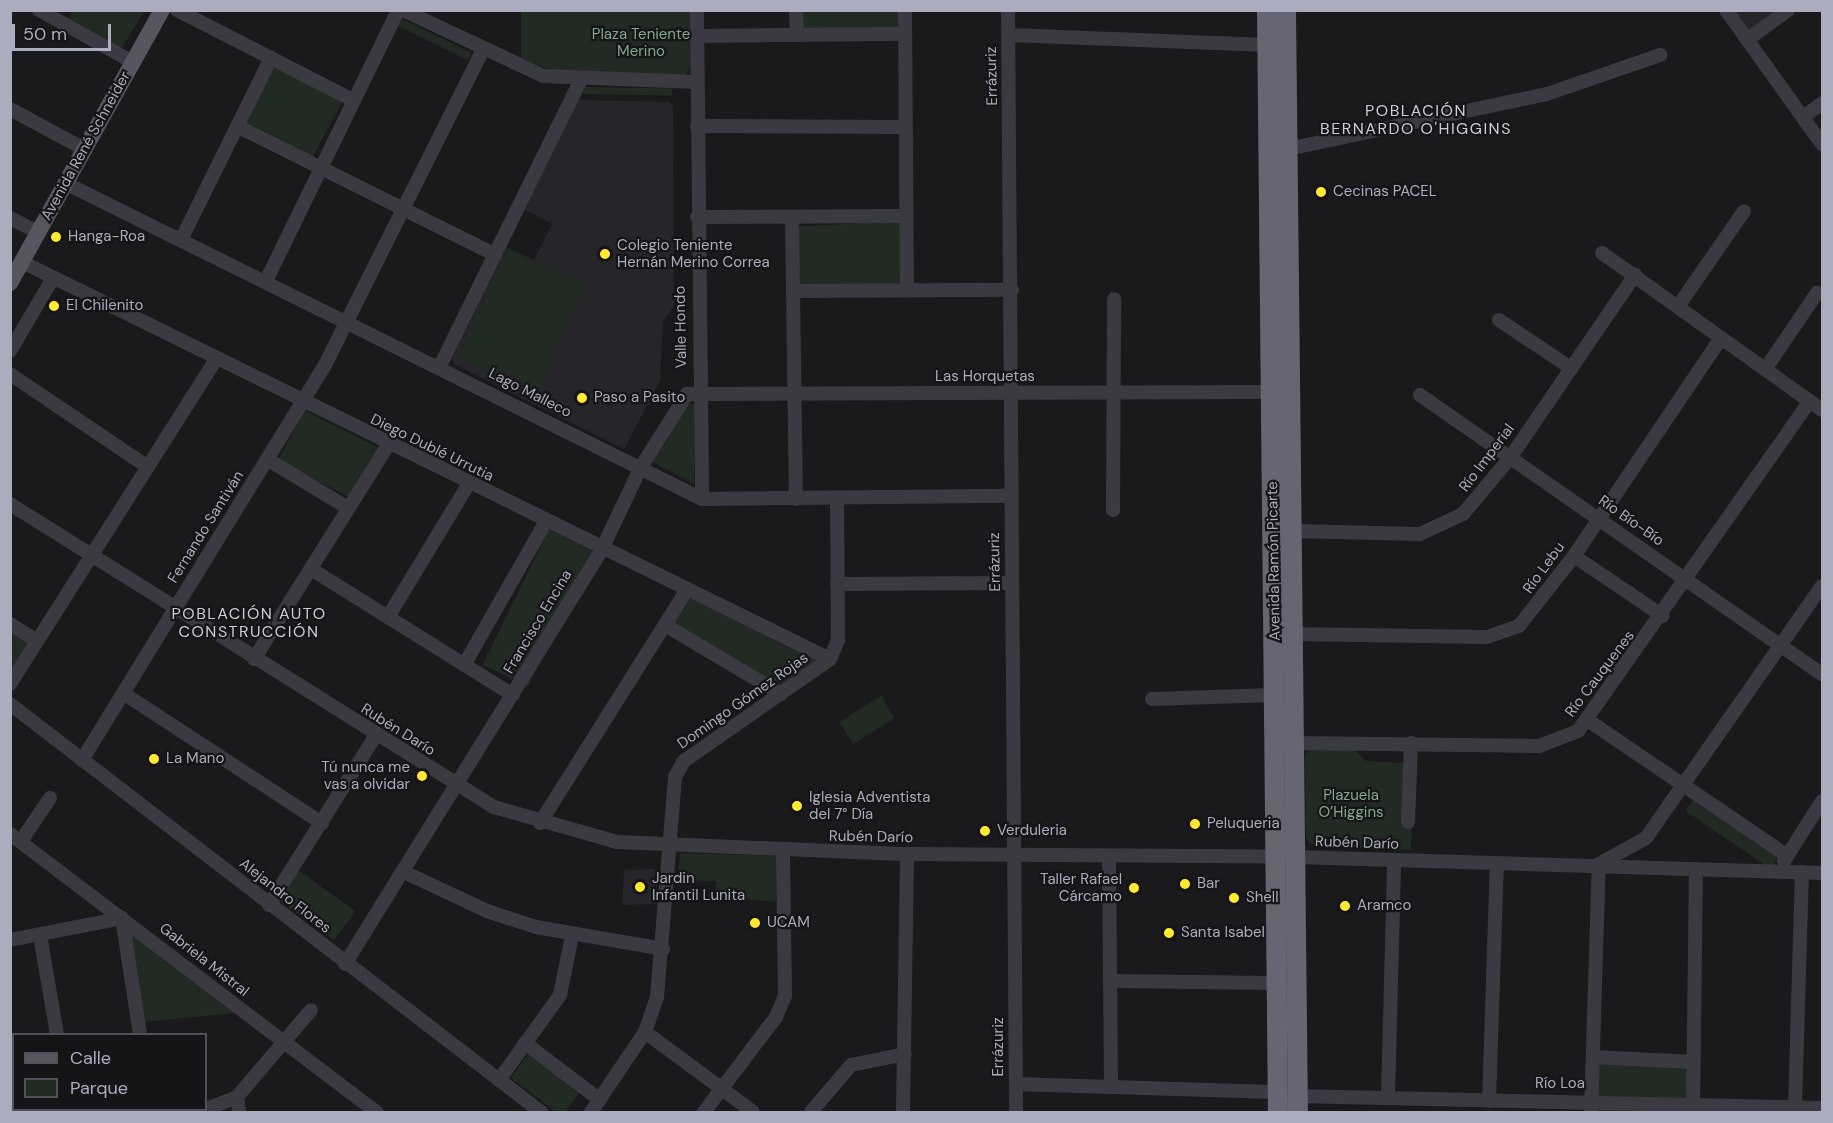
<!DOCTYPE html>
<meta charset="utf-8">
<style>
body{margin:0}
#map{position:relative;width:1833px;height:1123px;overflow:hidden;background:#1a1a1c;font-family:"DM Sans",sans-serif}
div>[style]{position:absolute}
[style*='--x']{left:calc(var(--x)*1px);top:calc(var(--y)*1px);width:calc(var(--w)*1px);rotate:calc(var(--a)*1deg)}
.built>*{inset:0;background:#262529}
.green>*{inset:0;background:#212b24;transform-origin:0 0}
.minor>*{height:14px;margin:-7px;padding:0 7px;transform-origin:7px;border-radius:7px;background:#3b3a42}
.major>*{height:16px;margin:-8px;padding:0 8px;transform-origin:8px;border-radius:8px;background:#565661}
.highway>*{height:20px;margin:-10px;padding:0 10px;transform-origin:10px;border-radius:10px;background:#666673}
.dots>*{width:16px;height:16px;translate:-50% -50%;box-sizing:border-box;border:3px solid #151517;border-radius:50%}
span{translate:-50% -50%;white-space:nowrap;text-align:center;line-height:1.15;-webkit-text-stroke:4.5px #151517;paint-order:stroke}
.park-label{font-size:15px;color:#81a98d}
.street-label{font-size:15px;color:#abacbd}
.poi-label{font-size:15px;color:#abacbd}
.left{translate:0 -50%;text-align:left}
.right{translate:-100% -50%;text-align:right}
.neighbourhood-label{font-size:16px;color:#cdcdd8;letter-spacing:1.5px}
.frame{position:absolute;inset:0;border:12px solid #abacbd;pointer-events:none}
.legend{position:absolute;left:12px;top:1033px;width:195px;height:78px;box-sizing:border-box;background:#151517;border:2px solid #515159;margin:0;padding:8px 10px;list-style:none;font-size:18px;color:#abacbd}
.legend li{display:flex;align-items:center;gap:12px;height:30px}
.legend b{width:30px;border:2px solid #515159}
.scale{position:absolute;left:12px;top:24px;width:99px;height:27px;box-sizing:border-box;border:3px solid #abacbd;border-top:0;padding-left:8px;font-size:18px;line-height:21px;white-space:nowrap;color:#abacbd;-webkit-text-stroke:4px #151517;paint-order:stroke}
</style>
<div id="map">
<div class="built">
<div style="clip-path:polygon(1733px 11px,1780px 11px,1749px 32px)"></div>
<div style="clip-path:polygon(578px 100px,669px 102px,673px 107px,674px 306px,663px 322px,660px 381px,624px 449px,454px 364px,452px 358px,506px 247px,534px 260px,552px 224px,524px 209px)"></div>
<div style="clip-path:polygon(658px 869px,656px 904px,622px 905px,624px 870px)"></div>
</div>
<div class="green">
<div style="clip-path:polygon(73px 11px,144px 11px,122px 48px,68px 19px)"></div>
<div style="clip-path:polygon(521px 11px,690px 11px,691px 68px,684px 76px,550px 70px,521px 58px)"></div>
<div style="left:801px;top:11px;width:100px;height:21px"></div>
<div style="left:402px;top:19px;width:77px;height:8px;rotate:26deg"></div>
<div style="left:271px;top:63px;width:81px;height:66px;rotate:28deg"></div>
<div style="left:583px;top:87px;width:89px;height:7px;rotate:1deg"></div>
<div style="left:901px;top:221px;width:62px;height:104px;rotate:87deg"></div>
<div style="left:508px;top:250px;width:86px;height:118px;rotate:25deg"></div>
<div style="clip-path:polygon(685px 403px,694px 404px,694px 484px,651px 461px)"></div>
<div style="left:304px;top:410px;width:84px;height:57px;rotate:27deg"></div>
<div style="left:549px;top:529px;width:50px;height:151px;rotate:26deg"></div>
<div style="clip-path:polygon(690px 594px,821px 659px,778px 688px,670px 626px)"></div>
<div style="clip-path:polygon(11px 629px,32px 642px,11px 676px)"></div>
<div style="left:881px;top:696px;width:26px;height:49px;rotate:58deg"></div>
<div style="clip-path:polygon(1313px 745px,1351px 747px,1366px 761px,1404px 763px,1403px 826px,1412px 826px,1411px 850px,1315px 847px,1306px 838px,1305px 755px)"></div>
<div style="left:1695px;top:797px;width:102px;height:17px;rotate:34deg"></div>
<div style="clip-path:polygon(680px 853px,777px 856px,776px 902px,715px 896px,716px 881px,678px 880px)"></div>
<div style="left:297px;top:869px;width:72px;height:36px;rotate:36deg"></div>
<div style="clip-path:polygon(134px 935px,234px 1013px,143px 1022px,128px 938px)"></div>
<div style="clip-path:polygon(531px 1050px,582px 1089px,565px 1112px,556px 1112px,511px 1078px)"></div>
<div style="left:1598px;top:1054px;width:90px;height:42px;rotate:3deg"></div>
<div style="clip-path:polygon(1598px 1107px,1682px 1109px,1682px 1112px,1598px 1112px)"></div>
</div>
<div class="minor">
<div style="--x:39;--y:10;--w:107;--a:29"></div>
<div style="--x:177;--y:10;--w:198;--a:27.1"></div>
<div style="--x:403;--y:10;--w:155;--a:25.2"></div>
<div style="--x:543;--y:76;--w:154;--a:2.2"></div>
<div style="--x:697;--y:10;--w:489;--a:89.4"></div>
<div style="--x:796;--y:10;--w:25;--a:88"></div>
<div style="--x:905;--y:10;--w:280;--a:89.6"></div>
<div style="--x:1008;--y:10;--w:1102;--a:89.58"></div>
<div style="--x:1726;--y:10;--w:165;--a:54.4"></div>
<div style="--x:1008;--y:35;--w:259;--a:2.2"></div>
<div style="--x:697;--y:36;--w:208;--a:-0.6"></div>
<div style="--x:1747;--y:40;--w:51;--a:-36.2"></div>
<div style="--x:10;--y:109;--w:84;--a:28.4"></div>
<div style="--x:1803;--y:117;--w:24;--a:-36"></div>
<div style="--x:237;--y:126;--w:287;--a:26.5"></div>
<div style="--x:697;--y:126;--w:207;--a:0.3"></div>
<div style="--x:1288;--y:149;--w:265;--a:-12"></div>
<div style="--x:1547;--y:94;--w:120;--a:-19"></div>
<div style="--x:65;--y:183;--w:711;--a:26.38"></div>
<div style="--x:702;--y:499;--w:309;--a:-0.6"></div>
<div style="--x:697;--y:217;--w:208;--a:-0.3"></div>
<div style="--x:792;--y:217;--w:282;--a:89.2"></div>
<div style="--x:10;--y:218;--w:31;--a:27"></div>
<div style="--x:181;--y:240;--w:203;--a:-63.7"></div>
<div style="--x:1602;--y:253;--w:270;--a:35.5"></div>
<div style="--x:22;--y:262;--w:900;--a:26.17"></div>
<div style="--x:266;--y:281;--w:301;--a:-64"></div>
<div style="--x:793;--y:291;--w:219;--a:-0.3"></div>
<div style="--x:1679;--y:305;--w:114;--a:-55.3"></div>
<div style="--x:1499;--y:320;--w:87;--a:33.7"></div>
<div style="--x:10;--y:351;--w:85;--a:-59.5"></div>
<div style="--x:440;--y:366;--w:318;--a:-63.8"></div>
<div style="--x:1766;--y:368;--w:91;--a:-55.8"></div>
<div style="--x:10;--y:374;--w:166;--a:34"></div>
<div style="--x:1420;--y:395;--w:489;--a:34.8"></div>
<div style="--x:267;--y:459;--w:95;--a:31.2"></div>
<div style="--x:10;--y:504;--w:571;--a:32.05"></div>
<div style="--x:494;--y:807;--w:128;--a:15.9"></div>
<div style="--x:617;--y:842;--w:290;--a:2.4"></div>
<div style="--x:907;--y:854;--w:389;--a:0.4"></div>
<div style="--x:1296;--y:857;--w:526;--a:1.74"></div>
<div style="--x:1113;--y:510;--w:211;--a:-89.7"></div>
<div style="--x:1292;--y:531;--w:128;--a:1.3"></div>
<div style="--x:1420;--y:534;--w:47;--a:-24.9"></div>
<div style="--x:1463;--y:514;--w:73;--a:-50"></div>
<div style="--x:1510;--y:458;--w:222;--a:-55.7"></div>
<div style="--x:1574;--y:556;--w:107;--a:34"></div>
<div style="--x:311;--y:569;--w:238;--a:32"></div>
<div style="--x:837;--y:584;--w:175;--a:-0.3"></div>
<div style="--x:388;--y:617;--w:154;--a:-58.8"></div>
<div style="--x:10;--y:624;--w:32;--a:32"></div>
<div style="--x:665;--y:625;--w:135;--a:30.7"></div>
<div style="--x:1294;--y:634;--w:193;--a:0.9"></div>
<div style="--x:1487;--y:637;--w:34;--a:-19"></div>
<div style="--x:1519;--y:626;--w:89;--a:-51.8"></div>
<div style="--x:1574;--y:556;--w:263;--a:-56"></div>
<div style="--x:254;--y:659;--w:252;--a:-57.9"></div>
<div style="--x:830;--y:659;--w:21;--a:-67"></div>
<div style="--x:838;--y:640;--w:141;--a:-90.4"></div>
<div style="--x:464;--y:665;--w:163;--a:-60.3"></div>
<div style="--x:10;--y:684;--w:384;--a:-57.6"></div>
<div style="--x:123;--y:693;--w:238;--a:33.2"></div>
<div style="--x:1152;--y:699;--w:123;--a:-1.9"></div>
<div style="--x:10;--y:704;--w:670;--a:37.54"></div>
<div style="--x:1589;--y:721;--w:237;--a:34.2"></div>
<div style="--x:1295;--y:743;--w:244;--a:0.7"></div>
<div style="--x:1539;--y:746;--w:42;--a:-21"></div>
<div style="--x:1578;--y:731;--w:403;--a:-54.9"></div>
<div style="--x:82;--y:760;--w:462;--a:-58.4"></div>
<div style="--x:324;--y:367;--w:355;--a:-63.4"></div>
<div style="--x:1408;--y:822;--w:79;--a:-87.8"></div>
<div style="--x:540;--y:823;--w:275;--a:-57.8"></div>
<div style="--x:10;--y:834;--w:460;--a:37.2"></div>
<div style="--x:21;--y:841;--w:52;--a:-56"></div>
<div style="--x:1109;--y:856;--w:229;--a:89.5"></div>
<div style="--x:1784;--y:861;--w:71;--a:-57.7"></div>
<div style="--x:404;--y:872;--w:92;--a:25.2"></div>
<div style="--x:487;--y:911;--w:52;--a:18.1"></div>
<div style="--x:536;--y:927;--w:129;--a:9.8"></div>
<div style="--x:269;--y:905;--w:201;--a:-57.8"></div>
<div style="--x:40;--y:935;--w:100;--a:80.3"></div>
<div style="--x:10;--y:940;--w:114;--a:-11.1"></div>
<div style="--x:122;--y:918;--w:117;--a:81.2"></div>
<div style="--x:345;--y:964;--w:488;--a:-58.2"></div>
<div style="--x:602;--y:549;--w:91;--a:-64.6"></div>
<div style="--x:641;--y:467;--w:86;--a:-57.8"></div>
<div style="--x:687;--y:394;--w:585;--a:-0.2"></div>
<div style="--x:1113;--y:981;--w:164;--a:0.7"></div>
<div style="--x:645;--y:1032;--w:134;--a:36.5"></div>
<div style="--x:525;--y:1043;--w:94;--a:37.2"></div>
<div style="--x:1593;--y:1057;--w:101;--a:2.8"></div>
<div style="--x:499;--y:1080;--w:105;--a:-54.3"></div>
<div style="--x:560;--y:995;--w:60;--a:-78.5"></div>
<div style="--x:1016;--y:1084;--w:261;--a:1.8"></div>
<div style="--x:1297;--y:1096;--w:525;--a:1.31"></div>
<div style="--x:237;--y:1097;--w:15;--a:82"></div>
<div style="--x:1388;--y:1097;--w:235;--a:-88.5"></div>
<div style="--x:1489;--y:1101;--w:238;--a:-88.1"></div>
<div style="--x:1795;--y:1107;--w:235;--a:-88.3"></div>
<div style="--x:206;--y:1109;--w:33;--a:-21"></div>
<div style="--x:237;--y:1097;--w:114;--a:-49.6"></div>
<div style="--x:70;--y:1110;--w:2;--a:63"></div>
<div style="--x:152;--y:1110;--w:2;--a:63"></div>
<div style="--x:190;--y:1112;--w:13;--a:-9"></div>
<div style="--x:591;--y:1112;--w:97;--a:-56"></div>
<div style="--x:645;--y:1032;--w:37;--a:-71"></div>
<div style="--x:657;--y:997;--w:221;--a:-85.3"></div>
<div style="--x:675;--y:777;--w:18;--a:-61"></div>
<div style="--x:684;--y:761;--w:178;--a:-34.9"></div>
<div style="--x:704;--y:1112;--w:119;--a:-52.8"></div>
<div style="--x:776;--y:1017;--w:23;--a:-67"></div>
<div style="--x:785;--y:996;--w:145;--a:-90.8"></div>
<div style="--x:811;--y:1112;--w:62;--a:-49.6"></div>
<div style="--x:851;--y:1065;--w:55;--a:-11.5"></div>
<div style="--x:903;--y:1112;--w:258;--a:-89.1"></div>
<div style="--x:1591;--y:1112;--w:248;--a:-88.2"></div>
<div style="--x:1599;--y:864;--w:54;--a:-29"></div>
<div style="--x:1646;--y:838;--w:307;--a:-55.1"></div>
<div style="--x:1693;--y:1112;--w:243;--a:-89.3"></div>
</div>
<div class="major">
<div style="--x:10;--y:283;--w:312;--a:-60.9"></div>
</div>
<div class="highway">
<div style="--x:1267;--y:10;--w:1102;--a:89.43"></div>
<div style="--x:1286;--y:10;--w:1102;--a:89.38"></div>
</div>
<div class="dots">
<div style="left:1321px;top:192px;background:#ffea2f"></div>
<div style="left:56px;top:237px;background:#ffea2f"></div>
<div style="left:605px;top:254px;background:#ffea2f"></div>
<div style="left:54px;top:306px;background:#ffea2f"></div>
<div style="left:582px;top:398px;background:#ffea2f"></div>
<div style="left:154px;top:759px;background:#ffea2f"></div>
<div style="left:422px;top:776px;background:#ffea2f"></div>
<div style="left:797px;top:806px;background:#ffea2f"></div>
<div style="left:1195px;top:824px;background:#ffea2f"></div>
<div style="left:985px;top:831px;background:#ffea2f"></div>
<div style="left:1185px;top:884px;background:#ffea2f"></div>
<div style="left:640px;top:887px;background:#ffea2f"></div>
<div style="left:1134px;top:888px;background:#ffea2f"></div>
<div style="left:1234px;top:898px;background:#ffea2f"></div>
<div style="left:1345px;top:906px;background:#ffea2f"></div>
<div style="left:755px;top:923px;background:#ffea2f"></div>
<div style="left:1169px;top:933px;background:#ffea2f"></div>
</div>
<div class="park-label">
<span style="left:641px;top:43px">Plaza Teniente<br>Merino</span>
<span style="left:1351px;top:804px">Plazuela<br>O’Higgins</span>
</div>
<div class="street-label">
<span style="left:992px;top:76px;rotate:-91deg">Errázuriz</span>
<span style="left:86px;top:146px;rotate:-61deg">Avenida René Schneider</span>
<span style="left:681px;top:327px;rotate:-91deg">Valle Hondo</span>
<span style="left:985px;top:377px">Las Horquetas</span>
<span style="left:530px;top:393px;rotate:27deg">Lago Malleco</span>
<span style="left:432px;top:448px;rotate:26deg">Diego Dublé Urrutia</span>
<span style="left:1487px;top:458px;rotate:-53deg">Río Imperial</span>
<span style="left:1631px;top:521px;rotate:35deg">Río Bío-Bío</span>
<span style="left:206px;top:527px;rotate:-58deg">Fernando Santiván</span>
<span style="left:1274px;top:561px;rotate:-91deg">Avenida Ramón Picarte</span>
<span style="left:995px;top:562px;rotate:-91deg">Errázuriz</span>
<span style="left:1544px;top:568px;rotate:-54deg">Río Lebu</span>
<span style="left:538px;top:622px;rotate:-59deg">Francisco Encina</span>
<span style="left:1600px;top:674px;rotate:-53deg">Río Cauquenes</span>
<span style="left:743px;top:701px;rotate:-35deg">Domingo Gómez Rojas</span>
<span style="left:398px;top:730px;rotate:32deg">Rubén Darío</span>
<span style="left:871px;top:837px;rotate:1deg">Rubén Darío</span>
<span style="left:1357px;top:843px;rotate:2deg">Rubén Darío</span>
<span style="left:285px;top:896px;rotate:38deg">Alejandro Flores</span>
<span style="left:204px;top:960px;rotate:38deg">Gabriela Mistral</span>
<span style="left:999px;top:1047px;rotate:-90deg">Errázuriz</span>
<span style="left:1560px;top:1084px">Río Loa</span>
</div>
<div class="poi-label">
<span class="left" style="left:1333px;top:192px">Cecinas PACEL</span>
<span class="left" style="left:68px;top:237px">Hanga-Roa</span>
<span class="left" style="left:617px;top:254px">Colegio Teniente<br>Hernán Merino Correa</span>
<span class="left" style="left:66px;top:306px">El Chilenito</span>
<span class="left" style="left:594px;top:398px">Paso a Pasito</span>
<span class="left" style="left:166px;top:759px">La Mano</span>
<span class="right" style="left:410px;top:776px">Tú nunca me<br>vas a olvidar</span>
<span class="left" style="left:809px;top:806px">Iglesia Adventista<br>del 7° Día</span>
<span class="left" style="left:1207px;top:824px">Peluqueria</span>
<span class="left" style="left:997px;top:831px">Verduleria</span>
<span class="left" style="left:652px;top:887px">Jardin<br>Infantil Lunita</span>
<span class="right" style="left:1122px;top:888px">Taller Rafael<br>Cárcamo</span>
<span class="left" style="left:1197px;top:884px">Bar</span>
<span class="left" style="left:1246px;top:898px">Shell</span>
<span class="left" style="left:1357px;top:906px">Aramco</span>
<span class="left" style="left:767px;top:923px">UCAM</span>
<span class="left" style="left:1181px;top:933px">Santa Isabel</span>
</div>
<div class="neighbourhood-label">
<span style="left:1416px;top:120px">POBLACIÓN<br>BERNARDO O'HIGGINS</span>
<span style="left:249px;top:623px">POBLACIÓN AUTO<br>CONSTRUCCIÓN</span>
</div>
<div class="frame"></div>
<ul class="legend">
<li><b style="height:8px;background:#565661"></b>Calle</li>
<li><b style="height:16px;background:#212b24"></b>Parque</li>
</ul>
<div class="scale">50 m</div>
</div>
